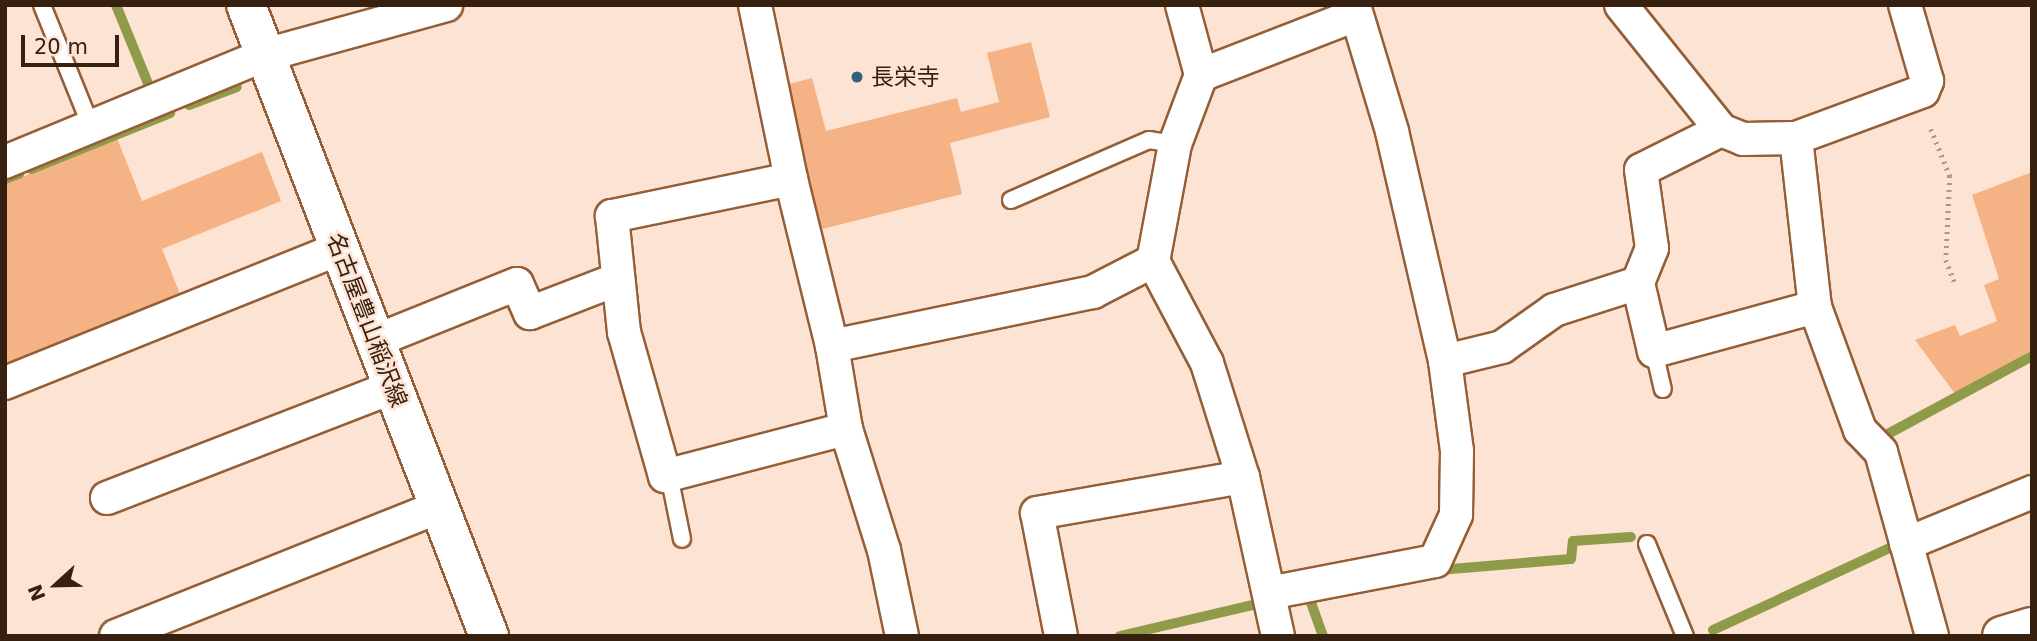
<!DOCTYPE html>
<meta charset="utf-8">
<style>
body{margin:0}
#map{position:relative;width:2037px;height:641px;overflow:hidden;background:#fde3d3;font-family:"DejaVu Sans","Noto Sans JP",sans-serif}
div>[style]{position:absolute}
[style*='--x']{left:calc(var(--x)*1px);top:calc(var(--y)*1px);width:calc(var(--w)*1px);rotate:calc(var(--a)*1deg)}
.green>*{inset:0;background:#f5b284}
.stream>*{height:10px;margin:-5px;padding:0 5px;transform-origin:5px;border-radius:5px;background:#909b4a}
.path>*{height:4.5px;margin-top:-2.25px;transform-origin:0;background:repeating-linear-gradient(90deg,#ae9585 0 2px,transparent 0 7px)}
.roads{filter:drop-shadow(2px 0 #955e36) drop-shadow(-2px 0 #955e36) drop-shadow(0 2px #955e36) drop-shadow(0 -2px #955e36)}
.lane>*{height:16px;margin:-8px;padding:0 8px;transform-origin:8px;border-radius:8px;background:#fff}
.street>*{height:32px;margin:-16px;padding:0 16px;transform-origin:16px;border-radius:16px;background:#fff}
.secondary>*{height:38px;margin:-19px;padding:0 19px;transform-origin:19px;border-radius:19px;background:#fff}
.dots>*{width:19px;height:19px;translate:-50% -50%;box-sizing:border-box;border:4px solid #fde3d3;border-radius:50%}
span{translate:-50% -50%;white-space:nowrap;text-align:center;line-height:1.15;-webkit-text-stroke:5px #fde3d3;paint-order:stroke}
.poi-label{font-size:23px;color:#37200f}
.left{translate:0 -50%;text-align:left}
.street-label{font-size:23px;color:#37200f}
.frame{position:absolute;inset:0;border:7px solid #37200f;pointer-events:none}
.north{position:absolute;left:21px;top:550px;width:70px;height:70px;-webkit-text-stroke:5px #fde3d3;paint-order:stroke;rotate:248deg;font-size:19px;font-weight:700;line-height:28px;text-align:center;color:#37200f}
.north::after{content:'';display:block;margin:auto;width:24px;height:32px;background:#37200f;clip-path:polygon(50% 0,100% 100%,50% 72%,0 100%)}
.scale{position:absolute;left:21px;top:35px;width:98px;height:32px;box-sizing:border-box;border:4px solid #37200f;border-top:0;padding-left:9px;font-size:21px;line-height:24px;white-space:nowrap;color:#37200f;-webkit-text-stroke:5px #fde3d3;paint-order:stroke}
</style>
<div id="map">
<div class="green">
<div style="clip-path:polygon(1031px 42px,1050px 117px,950px 143px,962px 194px,818px 230px,782px 86px,812px 78px,826px 131px,957px 98px,961px 112px,999px 102px,987px 53px)"></div>
<div style="clip-path:polygon(117px 138px,142px 201px,262px 152px,281px 201px,162px 249px,182px 299px,5px 371px,5px 184px)"></div>
<div style="clip-path:polygon(2032px 172px,2032px 350px,1956px 395px,1915px 340px,1955px 325px,1960px 336px,1997px 321px,1984px 285px,1999px 279px,1972px 195px)"></div>
</div>
<div class="stream">
<div style="--x:116;--y:5;--w:87;--a:67.8"></div>
<div style="--x:189;--y:105;--w:51;--a:-20.6"></div>
<div style="--x:31;--y:169;--w:150;--a:-21.9"></div>
<div style="--x:5;--y:179;--w:15;--a:-20"></div>
<div style="--x:1886;--y:435;--w:166;--a:-28.4"></div>
<div style="--x:1439;--y:570;--w:132;--a:-4.8"></div>
<div style="--x:1571;--y:559;--w:18;--a:-84"></div>
<div style="--x:1573;--y:541;--w:58;--a:-3.9"></div>
<div style="--x:1309;--y:597;--w:41;--a:70.3"></div>
<div style="--x:1713;--y:630;--w:197;--a:-24.9"></div>
<div style="--x:1120;--y:636;--w:140;--a:-13.2"></div>
</div>
<div class="path">
<div style="--x:1931;--y:129;--w:51;--a:68"></div>
<div style="--x:1950;--y:176;--w:84;--a:92.7"></div>
<div style="--x:1946;--y:260;--w:26;--a:69"></div>
</div>
<div class="roads">
<div class="lane">
<div style="--x:42;--y:5;--w:131;--a:68"></div>
<div style="--x:1011;--y:200;--w:150;--a:-23.5"></div>
<div style="--x:1149;--y:140;--w:26;--a:9"></div>
<div style="--x:1654;--y:351;--w:39;--a:77"></div>
<div style="--x:669;--y:475;--w:65;--a:78.5"></div>
<div style="--x:1647;--y:544;--w:100;--a:67.6"></div>
</div>
<div class="street">
<div style="--x:755;--y:5;--w:178;--a:78.3"></div>
<div style="--x:791;--y:179;--w:172;--a:76.2"></div>
<div style="--x:832;--y:346;--w:84;--a:80.4"></div>
<div style="--x:846;--y:429;--w:127;--a:72.6"></div>
<div style="--x:884;--y:550;--w:88;--a:78.2"></div>
<div style="--x:1182;--y:5;--w:73;--a:74.8"></div>
<div style="--x:1201;--y:75;--w:74;--a:110.6"></div>
<div style="--x:1175;--y:144;--w:119;--a:100.6"></div>
<div style="--x:1153;--y:261;--w:115;--a:62.1"></div>
<div style="--x:1207;--y:363;--w:120;--a:72.5"></div>
<div style="--x:1243;--y:477;--w:163;--a:77.6"></div>
<div style="--x:1621;--y:5;--w:160;--a:51.3"></div>
<div style="--x:1721;--y:130;--w:24;--a:22"></div>
<div style="--x:1743;--y:139;--w:53;--a:-1.1"></div>
<div style="--x:1796;--y:138;--w:135;--a:-20.3"></div>
<div style="--x:1923;--y:91;--w:11;--a:-68"></div>
<div style="--x:1927;--y:81;--w:79;--a:-106.1"></div>
<div style="--x:1201;--y:75;--w:166;--a:-21.2"></div>
<div style="--x:1721;--y:130;--w:89;--a:153.4"></div>
<div style="--x:1641;--y:170;--w:79;--a:82"></div>
<div style="--x:1652;--y:248;--w:38;--a:112"></div>
<div style="--x:1638;--y:283;--w:70;--a:76.8"></div>
<div style="--x:1654;--y:351;--w:167;--a:-15.3"></div>
<div style="--x:1796;--y:138;--w:170;--a:83.6"></div>
<div style="--x:1815;--y:307;--w:131;--a:69.9"></div>
<div style="--x:1860;--y:430;--w:30;--a:46"></div>
<div style="--x:1881;--y:452;--w:191;--a:74.5"></div>
<div style="--x:5;--y:162;--w:281;--a:-22.4"></div>
<div style="--x:265;--y:55;--w:188;--a:-15.4"></div>
<div style="--x:791;--y:179;--w:183;--a:168.3"></div>
<div style="--x:612;--y:216;--w:117;--a:84.1"></div>
<div style="--x:624;--y:332;--w:150;--a:74.1"></div>
<div style="--x:665;--y:476;--w:187;--a:-14.6"></div>
<div style="--x:375;--y:341;--w:153;--a:-21.9"></div>
<div style="--x:517;--y:284;--w:32;--a:66"></div>
<div style="--x:530;--y:313;--w:94;--a:-21.1"></div>
<div style="--x:832;--y:346;--w:267;--a:-11.7"></div>
<div style="--x:1093;--y:292;--w:68;--a:-27.3"></div>
<div style="--x:1445;--y:361;--w:59;--a:-13.8"></div>
<div style="--x:1502;--y:347;--w:64;--a:-35.4"></div>
<div style="--x:1554;--y:310;--w:88;--a:-17.8"></div>
<div style="--x:5;--y:383;--w:361;--a:-21.9"></div>
<div style="--x:107;--y:498;--w:307;--a:-21.2"></div>
<div style="--x:1906;--y:544;--w:136;--a:-22.4"></div>
<div style="--x:1269;--y:593;--w:169;--a:-10.9"></div>
<div style="--x:1435;--y:561;--w:51;--a:-65.5"></div>
<div style="--x:1456;--y:515;--w:64;--a:-89.1"></div>
<div style="--x:1457;--y:451;--w:91;--a:-97.6"></div>
<div style="--x:1445;--y:361;--w:236;--a:-103"></div>
<div style="--x:1392;--y:131;--w:132;--a:-106.8"></div>
<div style="--x:116;--y:636;--w:348;--a:-21.8"></div>
<div style="--x:1061;--y:636;--w:125;--a:-101"></div>
<div style="--x:1037;--y:513;--w:209;--a:-9.9"></div>
</div>
<div class="secondary">
<div style="--x:246;--y:5;--w:676;--a:68.94"></div>
<div style="--x:2002;--y:636;--w:31;--a:-17"></div>
</div>
</div>
<div class="dots">
<div style="left:857px;top:77px;background:#2e627e"></div>
</div>
<div class="poi-label">
<span class="left" style="left:871px;top:77px">長栄寺</span>
</div>
<div class="street-label">
<span style="left:367px;top:320px;rotate:69deg">名古屋豊山稲沢線</span>
</div>
<div class="frame"></div>
<div class="north">N</div>
<div class="scale">20 m</div>
</div>
